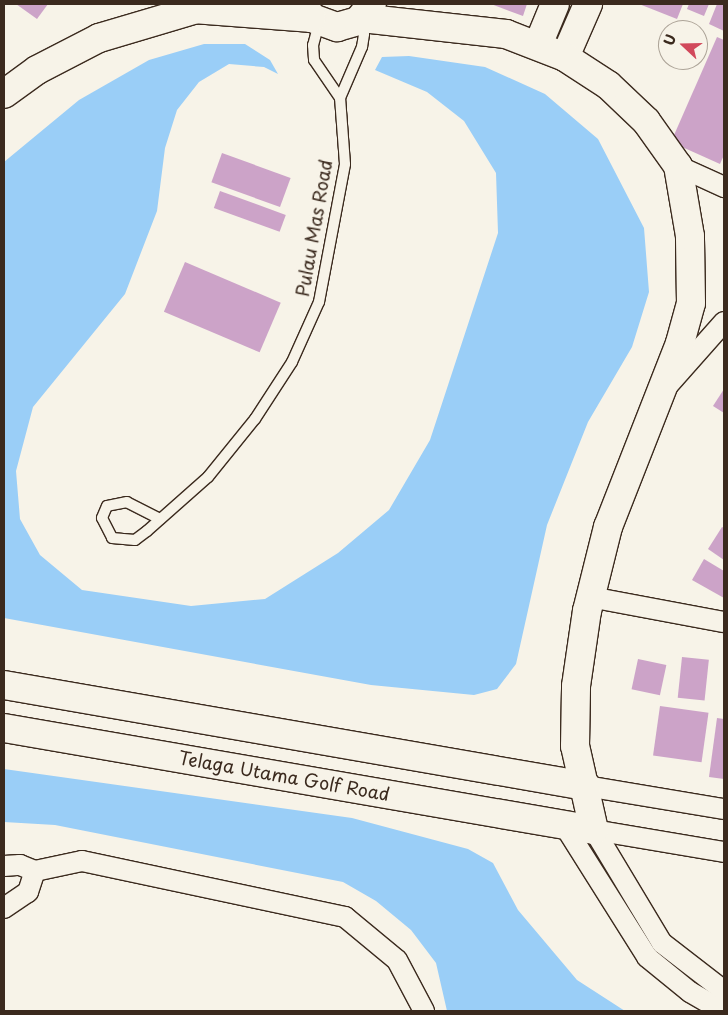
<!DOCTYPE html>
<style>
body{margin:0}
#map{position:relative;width:728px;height:1015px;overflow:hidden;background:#f7f3e8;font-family:"Playpen Sans",sans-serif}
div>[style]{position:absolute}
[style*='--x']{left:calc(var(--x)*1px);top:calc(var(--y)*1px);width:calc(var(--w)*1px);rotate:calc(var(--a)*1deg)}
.water>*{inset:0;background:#9acef7}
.building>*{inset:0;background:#cca3c8;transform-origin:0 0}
.roads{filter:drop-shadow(1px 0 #3b2a1e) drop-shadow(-1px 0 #3b2a1e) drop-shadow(0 1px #3b2a1e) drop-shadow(0 -1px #3b2a1e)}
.lane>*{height:10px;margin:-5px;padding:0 5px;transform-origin:5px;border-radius:5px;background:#f7f3e8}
.street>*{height:20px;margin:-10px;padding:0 10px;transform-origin:10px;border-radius:10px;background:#f7f3e8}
.secondary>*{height:28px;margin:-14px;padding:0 14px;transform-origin:14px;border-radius:14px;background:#f7f3e8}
span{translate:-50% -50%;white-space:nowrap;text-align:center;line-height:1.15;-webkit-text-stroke:5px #f7f3e8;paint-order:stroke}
.street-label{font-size:18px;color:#3b2a1e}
.frame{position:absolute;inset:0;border:5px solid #3b2a1e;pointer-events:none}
.north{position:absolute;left:658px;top:20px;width:50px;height:50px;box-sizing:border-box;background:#f7f3e8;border:1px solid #aca397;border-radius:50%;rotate:291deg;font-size:14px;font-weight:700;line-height:20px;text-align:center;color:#3b2a1e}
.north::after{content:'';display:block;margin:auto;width:18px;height:22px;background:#d1495b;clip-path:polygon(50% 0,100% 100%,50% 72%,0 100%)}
</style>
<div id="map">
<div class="water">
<div style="clip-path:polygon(204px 44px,245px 44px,270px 60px,278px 74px,264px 67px,229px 64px,199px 82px,177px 110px,165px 148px,157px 211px,125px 294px,33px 407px,16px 471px,20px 519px,40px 555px,82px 590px,191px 606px,265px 599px,338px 553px,389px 510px,430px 440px,498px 233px,496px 173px,464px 121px,427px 92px,375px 70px,382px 57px,409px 56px,485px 67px,545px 94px,598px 139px,644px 228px,649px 292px,632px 347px,588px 422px,547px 525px,516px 664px,497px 689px,474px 695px,371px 685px,4px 618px,4px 162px,79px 100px,149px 60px)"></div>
<div style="clip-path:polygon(4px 769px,352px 818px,468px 849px,493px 863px,518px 910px,577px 980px,625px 1011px,447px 1011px,436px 963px,411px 930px,376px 901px,343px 882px,55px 825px,4px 822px)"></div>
</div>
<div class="building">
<div style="clip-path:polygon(16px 4px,48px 4px,37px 19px)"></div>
<div style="clip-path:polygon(491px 4px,527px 4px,523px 16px)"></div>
<div style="clip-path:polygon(639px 4px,683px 4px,677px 19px)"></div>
<div style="clip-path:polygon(689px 4px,709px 4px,704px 16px,687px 9px)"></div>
<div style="clip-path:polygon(717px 4px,724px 4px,724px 31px,709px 24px)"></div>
<div style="clip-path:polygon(717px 37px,724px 40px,724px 155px,720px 164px,671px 142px)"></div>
<div style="left:222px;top:153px;width:73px;height:31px;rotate:20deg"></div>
<div style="left:220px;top:191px;width:70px;height:18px;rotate:20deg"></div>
<div style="left:185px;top:262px;width:104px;height:54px;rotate:23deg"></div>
<div style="clip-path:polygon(724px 389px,724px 413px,713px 406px)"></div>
<div style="clip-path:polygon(722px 527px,724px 528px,724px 560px,708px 549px)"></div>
<div style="clip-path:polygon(704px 559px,724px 571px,724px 598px,692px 580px)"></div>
<div style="left:682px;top:657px;width:27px;height:41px;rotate:6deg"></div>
<div style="left:638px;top:659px;width:29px;height:31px;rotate:12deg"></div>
<div style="left:660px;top:706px;width:49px;height:50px;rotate:8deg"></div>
<div style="clip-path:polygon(717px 718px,724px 719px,724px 779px,709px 777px)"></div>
</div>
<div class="roads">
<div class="lane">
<div style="--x:319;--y:23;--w:23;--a:105"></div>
<div style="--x:313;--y:45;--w:15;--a:86"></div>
<div style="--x:314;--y:60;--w:46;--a:55.6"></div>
<div style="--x:160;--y:519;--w:37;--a:-153"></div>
<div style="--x:127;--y:502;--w:20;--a:169"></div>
<div style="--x:107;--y:506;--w:13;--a:113"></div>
<div style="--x:102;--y:518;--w:22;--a:63"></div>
<div style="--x:112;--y:538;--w:23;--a:5"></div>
<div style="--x:135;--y:540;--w:15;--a:-37"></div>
<div style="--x:147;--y:531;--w:81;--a:-41.5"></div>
<div style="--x:208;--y:477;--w:75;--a:-51"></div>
<div style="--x:255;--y:419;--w:68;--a:-57"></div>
<div style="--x:292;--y:362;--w:66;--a:-65.8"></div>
<div style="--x:319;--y:302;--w:140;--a:-79.3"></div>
<div style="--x:345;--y:164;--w:66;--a:-94.3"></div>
<div style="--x:340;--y:98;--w:56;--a:-66.7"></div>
<div style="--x:362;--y:47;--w:13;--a:-81"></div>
<div style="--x:364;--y:34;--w:13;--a:-117"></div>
</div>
<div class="street">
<div style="--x:678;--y:166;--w:51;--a:24.5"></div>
<div style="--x:669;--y:384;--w:83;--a:-48.4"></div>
<div style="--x:590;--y:597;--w:136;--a:10.6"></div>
<div style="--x:586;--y:786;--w:140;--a:9.5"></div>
<div style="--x:564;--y:825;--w:156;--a:57.8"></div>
<div style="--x:647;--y:957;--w:55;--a:39.1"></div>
<div style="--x:690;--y:992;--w:38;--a:30"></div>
<div style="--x:594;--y:830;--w:132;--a:59"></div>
<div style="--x:662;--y:943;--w:78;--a:37.7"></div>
<div style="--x:594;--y:830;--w:132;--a:9.6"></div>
<div style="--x:4;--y:866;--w:16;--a:-4"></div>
<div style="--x:20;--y:865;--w:16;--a:22"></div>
<div style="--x:35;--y:871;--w:48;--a:-12"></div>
<div style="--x:82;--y:861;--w:269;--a:12"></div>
<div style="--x:345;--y:917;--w:67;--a:39.6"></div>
<div style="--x:397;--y:960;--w:58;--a:62.1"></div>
<div style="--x:4;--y:908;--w:29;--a:-34"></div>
<div style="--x:28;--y:892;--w:22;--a:-72"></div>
</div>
<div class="secondary">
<div style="--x:303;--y:4;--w:17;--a:57"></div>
<div style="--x:312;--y:18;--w:27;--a:20"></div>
<div style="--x:337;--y:27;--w:22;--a:-16"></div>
<div style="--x:358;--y:21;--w:22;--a:-51"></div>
<div style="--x:194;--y:9;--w:118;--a:4.4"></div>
<div style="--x:538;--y:45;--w:44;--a:-67.5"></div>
<div style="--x:565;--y:57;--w:58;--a:-66.5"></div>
<div style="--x:4;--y:94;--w:41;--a:-36"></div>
<div style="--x:37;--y:70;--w:70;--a:-27.3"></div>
<div style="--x:99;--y:38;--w:120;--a:-16.5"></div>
<div style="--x:4;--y:685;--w:591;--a:9.85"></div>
<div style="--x:4;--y:728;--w:599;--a:9.81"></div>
<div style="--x:594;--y:830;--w:86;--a:-102.7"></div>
<div style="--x:575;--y:746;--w:60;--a:-89"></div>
<div style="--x:576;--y:686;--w:76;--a:-81.7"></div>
<div style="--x:587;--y:611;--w:87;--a:-76"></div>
<div style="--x:608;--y:527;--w:198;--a:-68.6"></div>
<div style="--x:680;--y:343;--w:41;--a:-74.6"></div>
<div style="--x:691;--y:303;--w:67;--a:-90.9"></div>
<div style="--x:690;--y:236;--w:71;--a:-99.7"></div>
<div style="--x:678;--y:166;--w:55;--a:-125.4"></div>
<div style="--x:646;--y:121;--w:52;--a:-136.5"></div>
<div style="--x:608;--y:85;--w:51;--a:-146.9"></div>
<div style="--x:565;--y:57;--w:63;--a:-158.7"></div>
<div style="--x:506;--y:34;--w:145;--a:-173.7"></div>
</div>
</div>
<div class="street-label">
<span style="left:314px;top:228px;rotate:-80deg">Pulau Mas Road</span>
<span style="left:284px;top:776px;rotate:10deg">Telaga Utama Golf Road</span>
</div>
<div class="frame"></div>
<div class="north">U</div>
</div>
